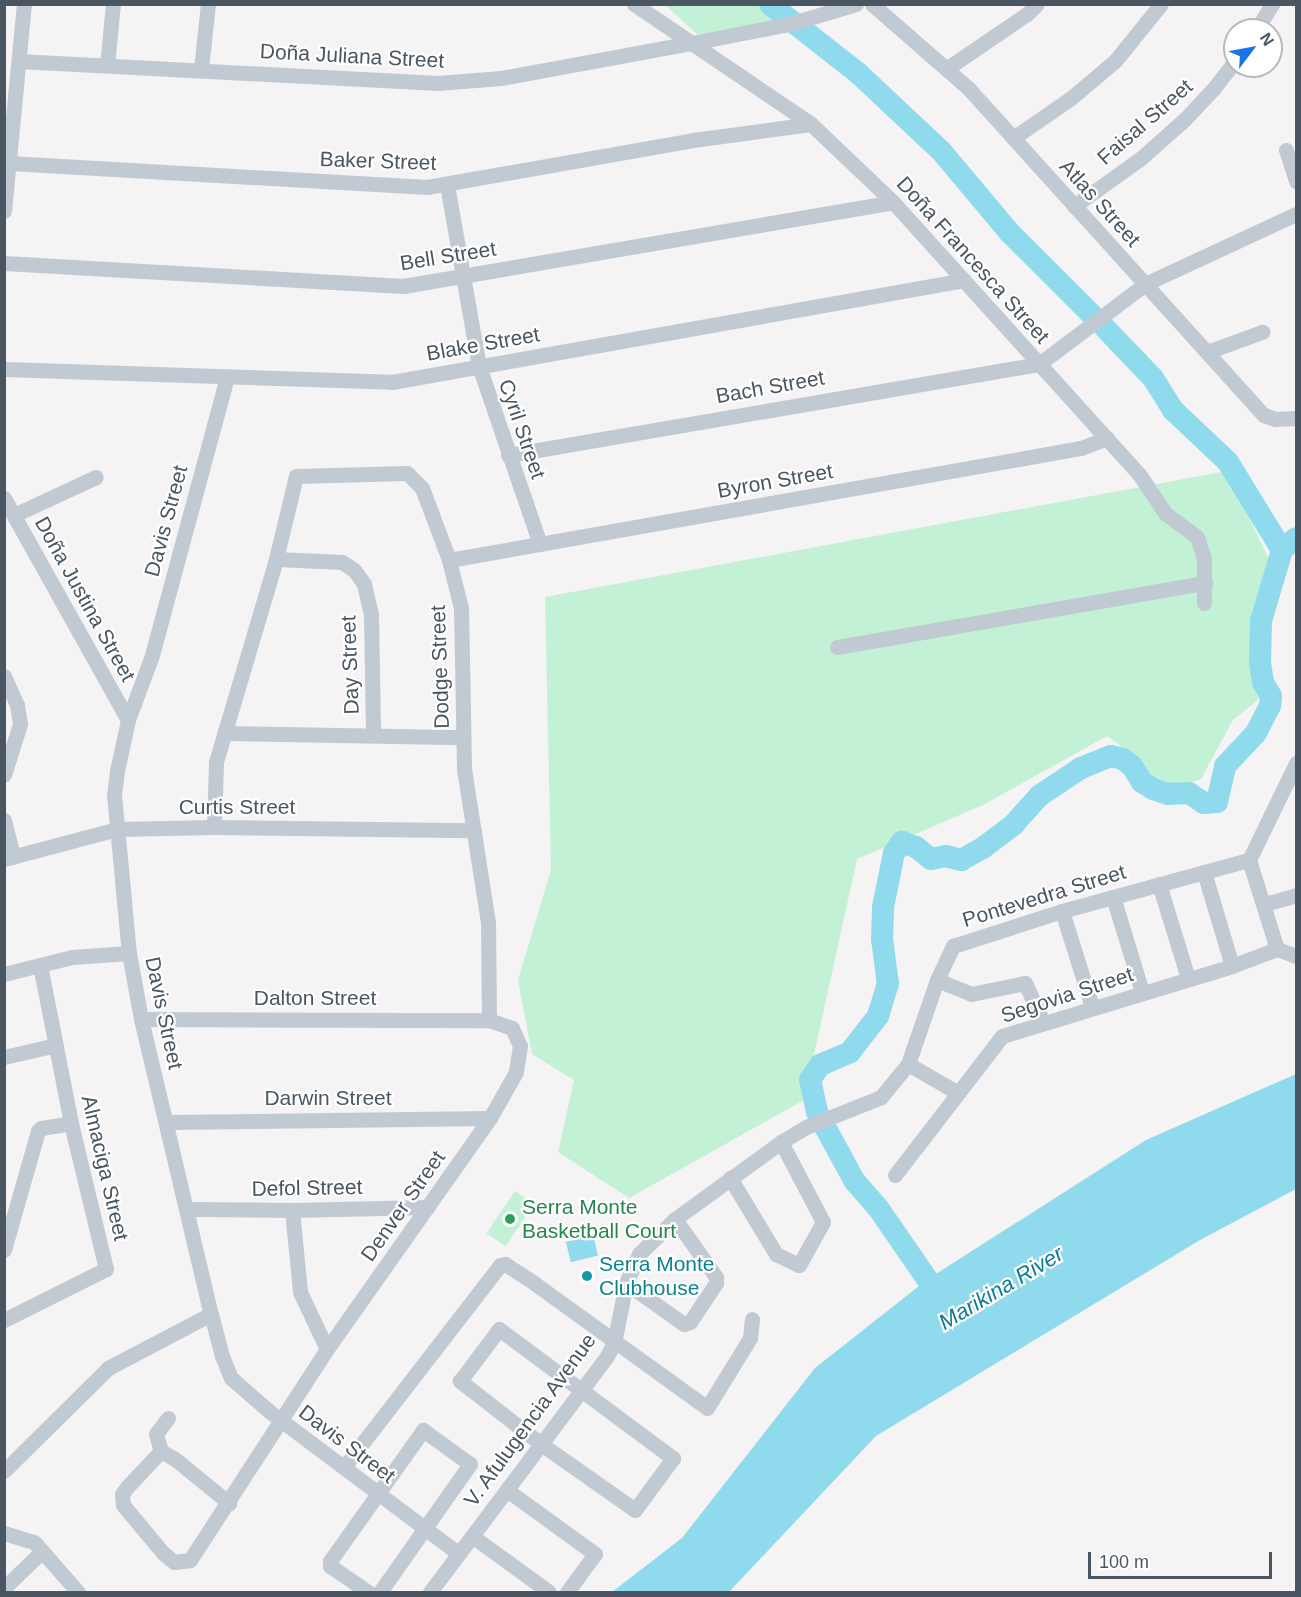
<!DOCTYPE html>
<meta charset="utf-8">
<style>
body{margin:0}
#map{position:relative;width:1301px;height:1597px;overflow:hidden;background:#f5f3f3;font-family:Arial,sans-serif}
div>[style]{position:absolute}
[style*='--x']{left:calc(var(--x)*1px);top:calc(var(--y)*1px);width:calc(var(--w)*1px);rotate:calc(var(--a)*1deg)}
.green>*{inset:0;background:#c3f1d5;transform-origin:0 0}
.water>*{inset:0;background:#90daee;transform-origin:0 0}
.river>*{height:22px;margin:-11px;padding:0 11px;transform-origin:11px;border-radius:11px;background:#90daee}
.minor>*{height:15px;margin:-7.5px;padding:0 7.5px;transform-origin:7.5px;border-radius:7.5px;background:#c1cad2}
.dots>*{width:16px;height:16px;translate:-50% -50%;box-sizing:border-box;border:3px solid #fff;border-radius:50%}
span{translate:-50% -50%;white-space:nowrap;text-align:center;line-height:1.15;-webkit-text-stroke:4.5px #fff;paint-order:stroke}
.street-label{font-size:21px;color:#4a5661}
.leisure-label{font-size:21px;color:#27864d}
.left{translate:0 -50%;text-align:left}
.culture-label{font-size:21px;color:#0d838f}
.water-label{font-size:22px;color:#0c7c9b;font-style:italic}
.frame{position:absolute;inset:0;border:6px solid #4a5661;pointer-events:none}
.north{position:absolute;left:1223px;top:18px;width:60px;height:60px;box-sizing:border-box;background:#fff;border:2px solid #b7bbc0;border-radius:50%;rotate:58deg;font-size:16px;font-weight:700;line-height:24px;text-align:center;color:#4a5661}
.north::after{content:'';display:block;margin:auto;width:21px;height:27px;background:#1a73e8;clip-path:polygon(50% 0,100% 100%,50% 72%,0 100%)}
.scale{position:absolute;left:1088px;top:1552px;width:184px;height:27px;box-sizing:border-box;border:3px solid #4a5661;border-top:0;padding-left:8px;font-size:18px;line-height:21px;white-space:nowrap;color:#4a5661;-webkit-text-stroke:4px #fff;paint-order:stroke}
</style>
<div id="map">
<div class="green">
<div style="clip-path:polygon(664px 4px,758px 5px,782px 19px,698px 35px)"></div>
<div style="clip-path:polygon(1227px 471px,1274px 570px,1277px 587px,1259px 699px,1233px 720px,1201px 779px,1176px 787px,1154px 778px,1133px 755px,1107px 736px,983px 805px,857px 859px,804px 1100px,629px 1198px,558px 1152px,574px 1080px,532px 1054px,518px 980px,551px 870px,545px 597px)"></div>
<div style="left:515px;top:1191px;width:23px;height:51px;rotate:34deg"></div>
</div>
<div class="water">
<div style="clip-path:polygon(1296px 1074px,1296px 1189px,1200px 1240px,876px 1436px,729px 1592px,612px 1592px,682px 1538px,815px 1368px,928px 1279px,1146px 1140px)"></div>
<div style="left:593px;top:1235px;width:21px;height:28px;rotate:76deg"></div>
</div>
<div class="river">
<div style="--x:770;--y:4;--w:112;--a:38.1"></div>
<div style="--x:858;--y:73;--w:115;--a:43.2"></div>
<div style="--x:942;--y:152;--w:106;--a:50"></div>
<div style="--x:1010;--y:233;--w:115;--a:45"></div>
<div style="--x:1105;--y:328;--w:69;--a:46.2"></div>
<div style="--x:1153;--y:378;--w:38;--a:58"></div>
<div style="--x:1173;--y:410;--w:76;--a:43.4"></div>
<div style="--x:1228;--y:462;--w:103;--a:58.5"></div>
<div style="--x:945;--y:1305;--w:118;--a:-124.6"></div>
<div style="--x:878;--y:1208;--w:35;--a:-131"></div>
<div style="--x:855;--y:1182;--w:80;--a:-118.5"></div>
<div style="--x:817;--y:1112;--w:33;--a:-102"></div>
<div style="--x:810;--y:1080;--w:18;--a:-56"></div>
<div style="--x:820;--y:1065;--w:33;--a:-23"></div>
<div style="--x:850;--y:1052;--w:46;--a:-52.1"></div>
<div style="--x:878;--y:1016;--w:34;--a:-73"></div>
<div style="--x:888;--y:984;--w:45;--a:-97.6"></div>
<div style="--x:882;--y:939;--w:32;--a:-88"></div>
<div style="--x:883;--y:907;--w:55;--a:-78.5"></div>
<div style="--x:894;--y:853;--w:14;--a:-54"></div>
<div style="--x:902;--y:842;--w:15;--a:20"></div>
<div style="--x:916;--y:847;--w:19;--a:39"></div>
<div style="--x:931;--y:859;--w:15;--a:-11"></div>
<div style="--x:946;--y:856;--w:16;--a:15"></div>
<div style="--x:961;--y:860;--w:26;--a:-29"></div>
<div style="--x:984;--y:847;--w:38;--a:-37"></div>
<div style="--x:1014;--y:824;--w:38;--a:-48"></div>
<div style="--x:1039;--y:796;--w:50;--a:-33.7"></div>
<div style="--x:1081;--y:768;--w:32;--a:-22"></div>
<div style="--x:1111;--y:756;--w:12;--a:14"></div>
<div style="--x:1123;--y:759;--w:11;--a:38"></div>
<div style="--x:1132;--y:766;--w:19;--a:58"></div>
<div style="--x:1142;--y:782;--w:13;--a:32"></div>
<div style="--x:1153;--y:789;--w:16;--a:18"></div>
<div style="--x:1168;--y:794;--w:21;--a:-3"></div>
<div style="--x:1189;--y:793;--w:18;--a:34"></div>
<div style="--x:1204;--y:803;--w:13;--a:-4"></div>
<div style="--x:1217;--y:802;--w:37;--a:-77"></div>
<div style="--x:1225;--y:766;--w:45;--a:-46.8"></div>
<div style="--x:1256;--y:733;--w:30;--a:-63"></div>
<div style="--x:1270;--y:706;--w:10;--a:-84"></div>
<div style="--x:1271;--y:696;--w:16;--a:-120"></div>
<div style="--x:1263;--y:682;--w:19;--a:-99"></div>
<div style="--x:1260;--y:663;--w:42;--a:-88.6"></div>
<div style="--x:1261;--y:621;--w:74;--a:-73.5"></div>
<div style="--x:1282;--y:550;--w:18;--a:-41"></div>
</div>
<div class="minor">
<div style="--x:634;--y:4;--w:214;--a:34.1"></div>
<div style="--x:811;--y:124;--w:113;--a:43.6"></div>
<div style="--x:893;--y:202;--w:367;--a:47.9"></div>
<div style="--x:1139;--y:474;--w:47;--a:56.3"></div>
<div style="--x:1165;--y:513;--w:40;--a:37"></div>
<div style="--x:1197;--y:537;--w:23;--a:72"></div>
<div style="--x:1204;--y:559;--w:44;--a:90"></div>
<div style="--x:872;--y:4;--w:129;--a:41.2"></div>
<div style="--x:969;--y:89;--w:440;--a:47.9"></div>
<div style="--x:1264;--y:415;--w:12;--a:20"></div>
<div style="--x:1275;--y:419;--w:21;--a:-3"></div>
<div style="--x:1256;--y:30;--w:31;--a:-58"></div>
<div style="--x:19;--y:61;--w:420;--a:3"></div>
<div style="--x:438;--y:83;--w:63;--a:-4.5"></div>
<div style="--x:501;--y:78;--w:194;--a:-10.4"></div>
<div style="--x:692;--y:43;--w:99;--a:-11.1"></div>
<div style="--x:789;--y:24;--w:70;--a:-16.6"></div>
<div style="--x:107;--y:65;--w:61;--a:-84.4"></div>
<div style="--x:201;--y:69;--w:65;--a:-83.9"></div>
<div style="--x:946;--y:69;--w:98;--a:-34.2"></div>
<div style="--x:1027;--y:14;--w:14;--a:-45"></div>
<div style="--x:1013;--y:138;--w:70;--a:-34.6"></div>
<div style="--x:1071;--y:98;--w:57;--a:-40.1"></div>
<div style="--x:1115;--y:61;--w:73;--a:-51.1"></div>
<div style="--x:1286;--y:150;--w:33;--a:72"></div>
<div style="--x:10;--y:163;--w:418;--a:3.3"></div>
<div style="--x:427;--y:187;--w:270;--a:-10"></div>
<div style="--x:693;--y:140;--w:119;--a:-7.7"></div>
<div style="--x:447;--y:185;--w:184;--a:80"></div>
<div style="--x:479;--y:366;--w:188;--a:71.1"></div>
<div style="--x:1074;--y:206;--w:81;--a:-35.5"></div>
<div style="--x:1140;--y:159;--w:60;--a:-41.6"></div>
<div style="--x:1185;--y:119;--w:42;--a:-46.9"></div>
<div style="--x:1214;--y:88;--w:34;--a:-52"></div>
<div style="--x:4;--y:211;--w:208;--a:-84.5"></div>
<div style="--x:4;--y:263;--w:400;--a:3.3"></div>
<div style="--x:403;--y:286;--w:497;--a:-9.7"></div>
<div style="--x:1207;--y:352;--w:59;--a:-20"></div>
<div style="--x:4;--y:369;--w:388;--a:1.9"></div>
<div style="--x:392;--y:382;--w:581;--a:-10.11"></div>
<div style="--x:227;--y:377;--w:291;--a:105.1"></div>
<div style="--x:151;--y:658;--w:66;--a:110.4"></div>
<div style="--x:128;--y:720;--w:52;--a:102.2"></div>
<div style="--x:117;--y:771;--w:24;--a:97"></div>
<div style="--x:114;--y:795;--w:159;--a:84.6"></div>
<div style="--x:129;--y:953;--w:67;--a:79.7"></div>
<div style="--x:141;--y:1019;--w:303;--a:76.7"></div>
<div style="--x:211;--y:1314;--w:43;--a:75.3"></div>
<div style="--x:222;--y:1356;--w:24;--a:68"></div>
<div style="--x:231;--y:1378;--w:52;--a:41.1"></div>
<div style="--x:270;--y:1412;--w:236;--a:36.9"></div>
<div style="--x:508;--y:455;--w:539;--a:-9.72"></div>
<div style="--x:1039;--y:364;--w:133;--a:-37"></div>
<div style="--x:1145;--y:284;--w:166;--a:-24.9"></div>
<div style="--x:4;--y:498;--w:254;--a:60.8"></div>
<div style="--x:14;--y:515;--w:90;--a:-24.9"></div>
<div style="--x:276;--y:559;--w:66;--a:2.6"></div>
<div style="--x:342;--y:562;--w:14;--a:34"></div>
<div style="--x:354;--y:570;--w:17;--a:54"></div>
<div style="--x:364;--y:584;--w:32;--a:77"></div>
<div style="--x:371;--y:615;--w:120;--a:89"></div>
<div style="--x:449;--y:560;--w:642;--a:-10.05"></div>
<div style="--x:1081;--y:448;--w:28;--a:-21"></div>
<div style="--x:837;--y:647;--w:374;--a:-9.9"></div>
<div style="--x:4;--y:676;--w:32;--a:66"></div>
<div style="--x:17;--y:705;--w:19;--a:81"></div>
<div style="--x:20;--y:724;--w:53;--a:107.4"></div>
<div style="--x:224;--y:733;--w:239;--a:1"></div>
<div style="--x:4;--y:820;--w:38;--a:76"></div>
<div style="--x:214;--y:827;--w:65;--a:-88.2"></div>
<div style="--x:216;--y:762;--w:212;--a:-73.5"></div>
<div style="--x:276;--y:559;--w:85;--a:-76.5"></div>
<div style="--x:296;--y:476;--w:111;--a:-1.5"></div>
<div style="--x:407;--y:473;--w:21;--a:45"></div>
<div style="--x:422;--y:488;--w:77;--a:69.4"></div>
<div style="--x:449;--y:560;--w:49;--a:76"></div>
<div style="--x:461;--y:608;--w:161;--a:88.9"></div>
<div style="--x:464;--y:769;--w:155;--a:81.1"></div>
<div style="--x:488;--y:922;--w:98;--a:89.4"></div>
<div style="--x:4;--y:859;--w:117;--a:-14.9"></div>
<div style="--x:117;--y:829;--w:97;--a:-1.2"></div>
<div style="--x:214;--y:827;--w:260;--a:0.7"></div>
<div style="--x:1249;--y:860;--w:108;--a:-64.1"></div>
<div style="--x:1249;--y:860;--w:93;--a:72.5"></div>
<div style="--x:1204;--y:872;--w:98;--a:73.4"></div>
<div style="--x:1159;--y:884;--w:98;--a:72.9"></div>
<div style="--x:1113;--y:897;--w:99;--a:73"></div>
<div style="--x:1265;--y:904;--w:32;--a:-16"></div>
<div style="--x:1062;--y:911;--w:101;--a:72.6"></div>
<div style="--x:1277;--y:949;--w:20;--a:20"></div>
<div style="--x:4;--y:974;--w:70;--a:-14"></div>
<div style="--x:72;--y:957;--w:57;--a:-4"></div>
<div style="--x:937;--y:980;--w:37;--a:22"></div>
<div style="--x:971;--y:994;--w:55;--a:-11.5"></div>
<div style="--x:1025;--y:983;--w:43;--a:65.2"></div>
<div style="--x:141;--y:1019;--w:348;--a:0.2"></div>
<div style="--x:489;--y:1020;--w:24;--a:19"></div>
<div style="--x:512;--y:1028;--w:20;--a:66"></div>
<div style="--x:520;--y:1046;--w:26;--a:99"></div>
<div style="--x:516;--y:1072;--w:53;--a:119.5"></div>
<div style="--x:490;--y:1118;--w:283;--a:125.2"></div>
<div style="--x:327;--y:1349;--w:252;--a:123"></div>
<div style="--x:190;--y:1560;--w:16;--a:173"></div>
<div style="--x:174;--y:1562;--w:14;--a:-141"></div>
<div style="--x:163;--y:1553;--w:62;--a:-129.8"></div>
<div style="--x:123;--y:1505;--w:11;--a:-95"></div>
<div style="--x:122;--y:1494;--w:9;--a:-54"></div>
<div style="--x:127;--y:1487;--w:50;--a:-46.6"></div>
<div style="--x:4;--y:1057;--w:53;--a:-13"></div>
<div style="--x:908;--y:1064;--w:58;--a:30.1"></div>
<div style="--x:167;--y:1122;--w:323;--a:-0.7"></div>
<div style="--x:895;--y:1175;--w:175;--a:-52.4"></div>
<div style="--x:1002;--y:1036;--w:240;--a:-16.9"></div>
<div style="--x:1232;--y:966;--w:48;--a:-20.7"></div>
<div style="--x:730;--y:1178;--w:89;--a:58.8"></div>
<div style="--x:776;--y:1254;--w:25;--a:26"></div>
<div style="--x:799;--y:1265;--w:49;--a:-60.8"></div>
<div style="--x:823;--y:1222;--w:90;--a:-117.7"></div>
<div style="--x:187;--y:1209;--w:105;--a:0.5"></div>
<div style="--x:292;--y:1210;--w:136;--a:-1.3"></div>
<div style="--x:292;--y:1210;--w:82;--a:84.4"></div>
<div style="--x:300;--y:1292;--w:63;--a:64.7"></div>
<div style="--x:4;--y:1250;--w:124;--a:-74.1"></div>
<div style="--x:38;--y:1131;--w:4;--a:-45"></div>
<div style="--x:41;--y:1128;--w:30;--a:-9"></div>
<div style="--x:626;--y:1283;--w:71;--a:35.3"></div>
<div style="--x:684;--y:1324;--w:6;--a:-18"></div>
<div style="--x:690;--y:1322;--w:47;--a:-56.3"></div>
<div style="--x:716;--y:1283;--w:6;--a:-90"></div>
<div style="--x:716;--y:1277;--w:71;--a:-125.3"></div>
<div style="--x:4;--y:1320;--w:114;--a:-26.6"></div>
<div style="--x:106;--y:1269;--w:150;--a:-103.5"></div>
<div style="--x:71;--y:1123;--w:161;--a:-101.1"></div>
<div style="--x:499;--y:1329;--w:217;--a:36.6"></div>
<div style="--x:673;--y:1458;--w:64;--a:126.2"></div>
<div style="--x:635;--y:1510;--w:115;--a:-144.9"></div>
<div style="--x:541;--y:1444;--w:103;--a:-142.1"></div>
<div style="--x:460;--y:1381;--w:65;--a:-53.1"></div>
<div style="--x:168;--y:1418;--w:20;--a:127"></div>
<div style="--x:156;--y:1434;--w:18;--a:74"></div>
<div style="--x:161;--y:1451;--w:16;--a:30"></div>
<div style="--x:175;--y:1459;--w:70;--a:39.2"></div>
<div style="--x:344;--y:1467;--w:255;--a:-52.3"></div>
<div style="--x:500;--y:1265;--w:5;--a:-11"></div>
<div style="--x:505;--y:1264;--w:35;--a:33"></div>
<div style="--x:534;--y:1283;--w:213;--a:35.8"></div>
<div style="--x:707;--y:1408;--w:82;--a:-58.4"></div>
<div style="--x:750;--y:1338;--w:19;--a:-84"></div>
<div style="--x:4;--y:1471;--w:146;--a:-44.7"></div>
<div style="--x:108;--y:1368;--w:116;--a:-27.7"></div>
<div style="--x:507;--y:1490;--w:109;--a:36"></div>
<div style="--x:595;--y:1554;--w:47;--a:126.4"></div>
<div style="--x:4;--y:1533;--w:31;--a:17"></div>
<div style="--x:34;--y:1542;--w:67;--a:48.7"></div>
<div style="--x:472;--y:1536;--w:95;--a:36"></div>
<div style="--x:4;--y:1588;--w:53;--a:-44.2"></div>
<div style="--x:368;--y:1592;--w:46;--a:-145.6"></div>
<div style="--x:330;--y:1566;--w:5;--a:-90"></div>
<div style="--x:330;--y:1561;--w:161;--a:-54.6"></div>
<div style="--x:423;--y:1430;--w:58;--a:35.9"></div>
<div style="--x:470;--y:1464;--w:156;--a:125.1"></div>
<div style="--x:430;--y:1592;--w:295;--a:-53.1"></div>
<div style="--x:607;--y:1356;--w:15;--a:-62"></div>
<div style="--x:614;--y:1343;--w:61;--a:-78.7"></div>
<div style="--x:626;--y:1283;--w:32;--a:-66"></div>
<div style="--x:639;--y:1254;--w:50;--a:-44.2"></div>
<div style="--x:675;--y:1219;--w:131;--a:-36"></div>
<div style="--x:781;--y:1142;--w:29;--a:-31"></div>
<div style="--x:806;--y:1127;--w:81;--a:-21.8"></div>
<div style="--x:881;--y:1097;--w:43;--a:-50.7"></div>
<div style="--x:908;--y:1064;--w:89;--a:-71"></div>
<div style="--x:937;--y:980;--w:38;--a:-65"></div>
<div style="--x:953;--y:946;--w:114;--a:-17.8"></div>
<div style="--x:1062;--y:911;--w:194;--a:-15.3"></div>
</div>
<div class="dots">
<div style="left:510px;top:1219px;background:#2e9e5b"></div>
<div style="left:587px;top:1276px;background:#0f9aa8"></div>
</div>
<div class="street-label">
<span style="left:352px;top:56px;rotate:3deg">Doña Juliana Street</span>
<span style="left:1145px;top:122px;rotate:-41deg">Faisal Street</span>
<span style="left:378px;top:161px;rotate:2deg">Baker Street</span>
<span style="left:1100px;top:203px;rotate:48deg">Atlas Street</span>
<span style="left:448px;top:256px;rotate:-9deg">Bell Street</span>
<span style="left:973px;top:260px;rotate:48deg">Doña Francesca Street</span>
<span style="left:483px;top:344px;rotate:-10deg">Blake Street</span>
<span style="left:770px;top:387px;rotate:-10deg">Bach Street</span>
<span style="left:522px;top:429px;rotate:71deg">Cyril Street</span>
<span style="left:775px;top:481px;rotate:-10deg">Byron Street</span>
<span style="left:166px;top:521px;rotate:-75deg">Davis Street</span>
<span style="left:85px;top:599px;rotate:61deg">Doña Justina Street</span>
<span style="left:350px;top:665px;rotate:-92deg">Day Street</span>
<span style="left:440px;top:667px;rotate:-92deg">Dodge Street</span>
<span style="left:237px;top:807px">Curtis Street</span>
<span style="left:1044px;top:896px;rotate:-17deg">Pontevedra Street</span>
<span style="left:1067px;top:995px;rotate:-18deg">Segovia Street</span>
<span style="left:315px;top:998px">Dalton Street</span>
<span style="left:164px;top:1013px;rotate:78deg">Davis Street</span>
<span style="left:328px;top:1098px">Darwin Street</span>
<span style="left:105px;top:1168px;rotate:77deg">Almaciga Street</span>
<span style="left:307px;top:1188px;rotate:-1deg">Defol Street</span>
<span style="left:403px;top:1206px;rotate:-55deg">Denver Street</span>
<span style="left:530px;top:1420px;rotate:-54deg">V. Afulugencia Avenue</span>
<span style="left:347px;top:1444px;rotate:37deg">Davis Street</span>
</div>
<div class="leisure-label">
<span class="left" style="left:522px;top:1219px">Serra Monte<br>Basketball Court</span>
</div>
<div class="culture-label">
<span class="left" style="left:599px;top:1276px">Serra Monte<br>Clubhouse</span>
</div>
<div class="water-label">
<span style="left:1001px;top:1288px;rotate:-31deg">Marikina River</span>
</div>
<div class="frame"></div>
<div class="north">N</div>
<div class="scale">100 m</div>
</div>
